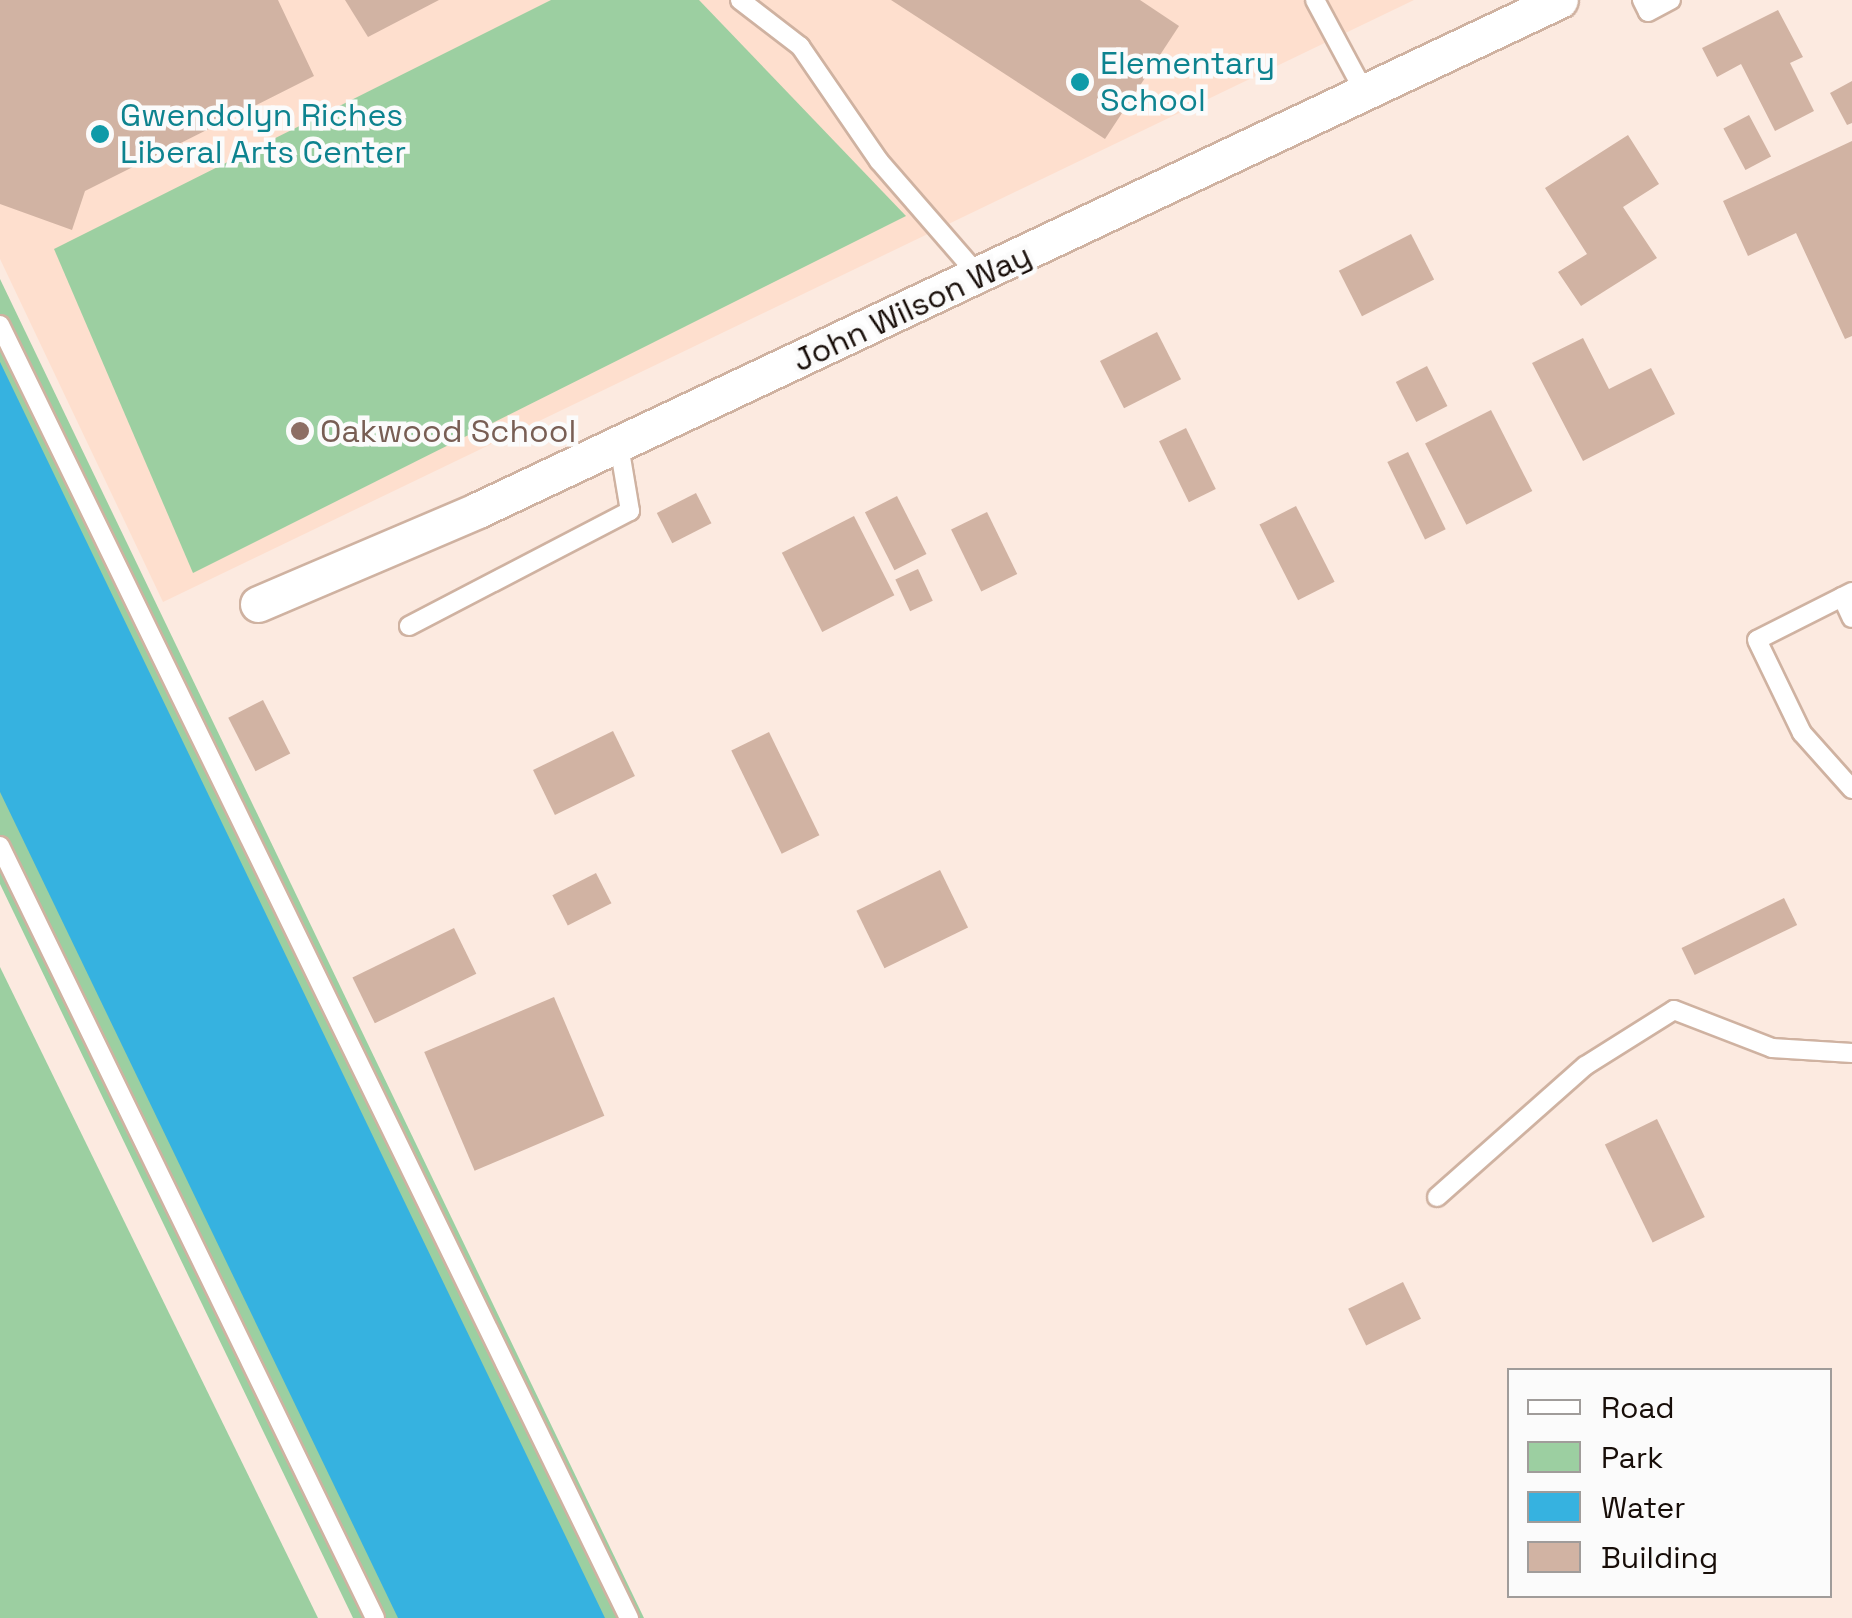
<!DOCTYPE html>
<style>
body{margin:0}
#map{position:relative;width:1852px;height:1618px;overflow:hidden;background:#fceae0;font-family:"Space Grotesk",sans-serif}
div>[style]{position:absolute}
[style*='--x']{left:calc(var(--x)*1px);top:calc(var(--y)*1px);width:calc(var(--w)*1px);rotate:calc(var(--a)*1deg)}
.built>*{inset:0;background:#fedfce}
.green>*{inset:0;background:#9ccfa1}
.water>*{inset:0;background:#36b2e0}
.building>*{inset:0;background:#d1b3a3;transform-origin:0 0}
.roads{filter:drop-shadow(2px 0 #cfb2a1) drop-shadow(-2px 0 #cfb2a1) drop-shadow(0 2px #cfb2a1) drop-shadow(0 -2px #cfb2a1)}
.lane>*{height:18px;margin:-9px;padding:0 9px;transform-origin:9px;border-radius:9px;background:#fff}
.street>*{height:35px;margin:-17.5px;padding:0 17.5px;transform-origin:17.5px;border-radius:17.5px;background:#fff}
.dots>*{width:28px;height:28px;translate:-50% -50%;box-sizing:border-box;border:5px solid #fbfbfb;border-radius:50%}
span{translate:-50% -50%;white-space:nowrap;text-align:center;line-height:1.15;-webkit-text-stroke:9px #fbfbfb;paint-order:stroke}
.culture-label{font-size:32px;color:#0d838f}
.left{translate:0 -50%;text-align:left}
.street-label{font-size:32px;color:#170d08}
.education-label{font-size:32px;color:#785e54}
.legend{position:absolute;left:1507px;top:1368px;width:325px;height:230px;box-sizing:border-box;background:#fbfbfb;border:2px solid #a09c9a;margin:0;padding:12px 18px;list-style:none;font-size:30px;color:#170d08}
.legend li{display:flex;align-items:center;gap:20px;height:50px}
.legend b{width:50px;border:2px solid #a09c9a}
</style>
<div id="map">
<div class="built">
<div style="clip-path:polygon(0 0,1414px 0,163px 602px,0 259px)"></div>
</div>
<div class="green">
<div style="clip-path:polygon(551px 0,699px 0,906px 216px,193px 573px,54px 249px)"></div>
<div style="clip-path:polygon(0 279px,644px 1618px,353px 1618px,0 884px)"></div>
<div style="clip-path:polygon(0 967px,318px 1618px,0 1618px)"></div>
</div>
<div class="water">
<div style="clip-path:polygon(0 362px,605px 1618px,398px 1618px,0 792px)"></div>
</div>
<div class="building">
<div style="clip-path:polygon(0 0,278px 0,314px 76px,85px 191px,72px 230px,0 204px)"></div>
<div style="clip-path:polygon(345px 0,439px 0,368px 37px)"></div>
<div style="clip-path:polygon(891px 0,1140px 0,1179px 26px,1105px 139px)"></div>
<div style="clip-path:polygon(1778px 10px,1803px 57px,1790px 63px,1814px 111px,1775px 131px,1741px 64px,1717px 77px,1702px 48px)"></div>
<div style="clip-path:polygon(1852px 81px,1852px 123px,1847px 125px,1830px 93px)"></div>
<div style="left:1749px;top:115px;width:47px;height:29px;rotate:62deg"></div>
<div style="clip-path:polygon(1628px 135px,1659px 184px,1623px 207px,1657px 258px,1581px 306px,1558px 272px,1587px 254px,1545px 188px)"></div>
<div style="clip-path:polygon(1852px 141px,1852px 336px,1845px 339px,1796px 233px,1748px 256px,1723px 201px)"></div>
<div style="left:1411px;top:234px;width:51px;height:81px;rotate:63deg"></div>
<div style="left:1157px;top:332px;width:53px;height:64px;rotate:63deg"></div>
<div style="clip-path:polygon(1583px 338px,1609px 389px,1651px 368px,1675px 414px,1583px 461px,1532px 363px)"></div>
<div style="left:1427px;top:366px;width:45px;height:35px;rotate:63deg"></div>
<div style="left:1491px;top:410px;width:91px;height:74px;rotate:63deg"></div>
<div style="left:1186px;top:428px;width:68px;height:30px;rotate:64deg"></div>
<div style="left:1408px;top:452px;width:86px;height:23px;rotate:64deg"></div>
<div style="left:696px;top:493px;width:34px;height:44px;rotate:63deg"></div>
<div style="left:897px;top:496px;width:65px;height:36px;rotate:63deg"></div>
<div style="left:1296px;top:506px;width:85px;height:41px;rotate:63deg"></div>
<div style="left:987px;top:512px;width:69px;height:40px;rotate:64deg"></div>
<div style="left:854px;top:516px;width:89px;height:81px;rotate:63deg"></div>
<div style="left:918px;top:569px;width:35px;height:25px;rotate:65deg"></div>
<div style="left:263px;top:700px;width:60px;height:39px;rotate:63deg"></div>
<div style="left:613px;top:731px;width:50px;height:89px;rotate:64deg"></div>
<div style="left:769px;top:732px;width:115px;height:42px;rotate:64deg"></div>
<div style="left:940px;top:870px;width:64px;height:93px;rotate:64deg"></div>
<div style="left:596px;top:873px;width:34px;height:49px;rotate:63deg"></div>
<div style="left:1784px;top:898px;width:30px;height:114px;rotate:64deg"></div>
<div style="left:454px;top:928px;width:51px;height:113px;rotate:64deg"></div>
<div style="left:554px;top:997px;width:129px;height:141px;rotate:67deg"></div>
<div style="left:1657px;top:1119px;width:109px;height:58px;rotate:64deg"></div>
<div style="left:1403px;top:1282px;width:41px;height:61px;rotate:64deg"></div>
</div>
<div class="roads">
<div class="lane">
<div style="--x:740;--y:0;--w:76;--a:37.5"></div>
<div style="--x:800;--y:46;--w:140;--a:55.5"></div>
<div style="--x:879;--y:161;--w:152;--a:49"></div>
<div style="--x:1315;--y:0;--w:108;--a:61.8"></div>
<div style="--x:1642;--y:0;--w:13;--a:63"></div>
<div style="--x:1648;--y:12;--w:26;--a:-28"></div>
<div style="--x:0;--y:325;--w:1438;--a:64.06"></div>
<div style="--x:1852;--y:592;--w:106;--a:153.2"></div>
<div style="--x:1757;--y:640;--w:103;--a:64.2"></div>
<div style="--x:1802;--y:733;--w:75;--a:48.2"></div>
<div style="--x:1842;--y:597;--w:23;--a:65"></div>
<div style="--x:409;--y:626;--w:249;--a:-27.5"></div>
<div style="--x:630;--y:511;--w:67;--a:-99.5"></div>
<div style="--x:0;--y:846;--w:858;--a:64.09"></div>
<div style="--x:1437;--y:1197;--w:198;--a:-41.5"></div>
<div style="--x:1585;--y:1066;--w:105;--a:-32.2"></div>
<div style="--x:1674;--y:1010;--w:105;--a:21.2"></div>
<div style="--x:1772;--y:1048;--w:80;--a:3.6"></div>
</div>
<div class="street">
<div style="--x:258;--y:604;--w:239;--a:-23.1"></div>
<div style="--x:478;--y:510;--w:1196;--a:-25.24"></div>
</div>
</div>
<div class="dots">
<div style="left:1080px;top:82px;background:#0f9aa8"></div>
<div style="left:100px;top:134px;background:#0f9aa8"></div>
<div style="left:300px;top:431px;background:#8d6e63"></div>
</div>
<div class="culture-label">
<span class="left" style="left:1100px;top:82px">Elementary<br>School</span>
<span class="left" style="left:120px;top:134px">Gwendolyn Riches<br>Liberal Arts Center</span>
</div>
<div class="street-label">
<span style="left:912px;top:308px;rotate:-25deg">John Wilson Way</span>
</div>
<div class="education-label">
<span class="left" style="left:320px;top:431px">Oakwood School</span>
</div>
<ul class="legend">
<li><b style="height:12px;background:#fff"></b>Road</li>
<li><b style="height:28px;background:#9ccfa1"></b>Park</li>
<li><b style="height:28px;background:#36b2e0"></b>Water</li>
<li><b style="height:28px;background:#d1b3a3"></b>Building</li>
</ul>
</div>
